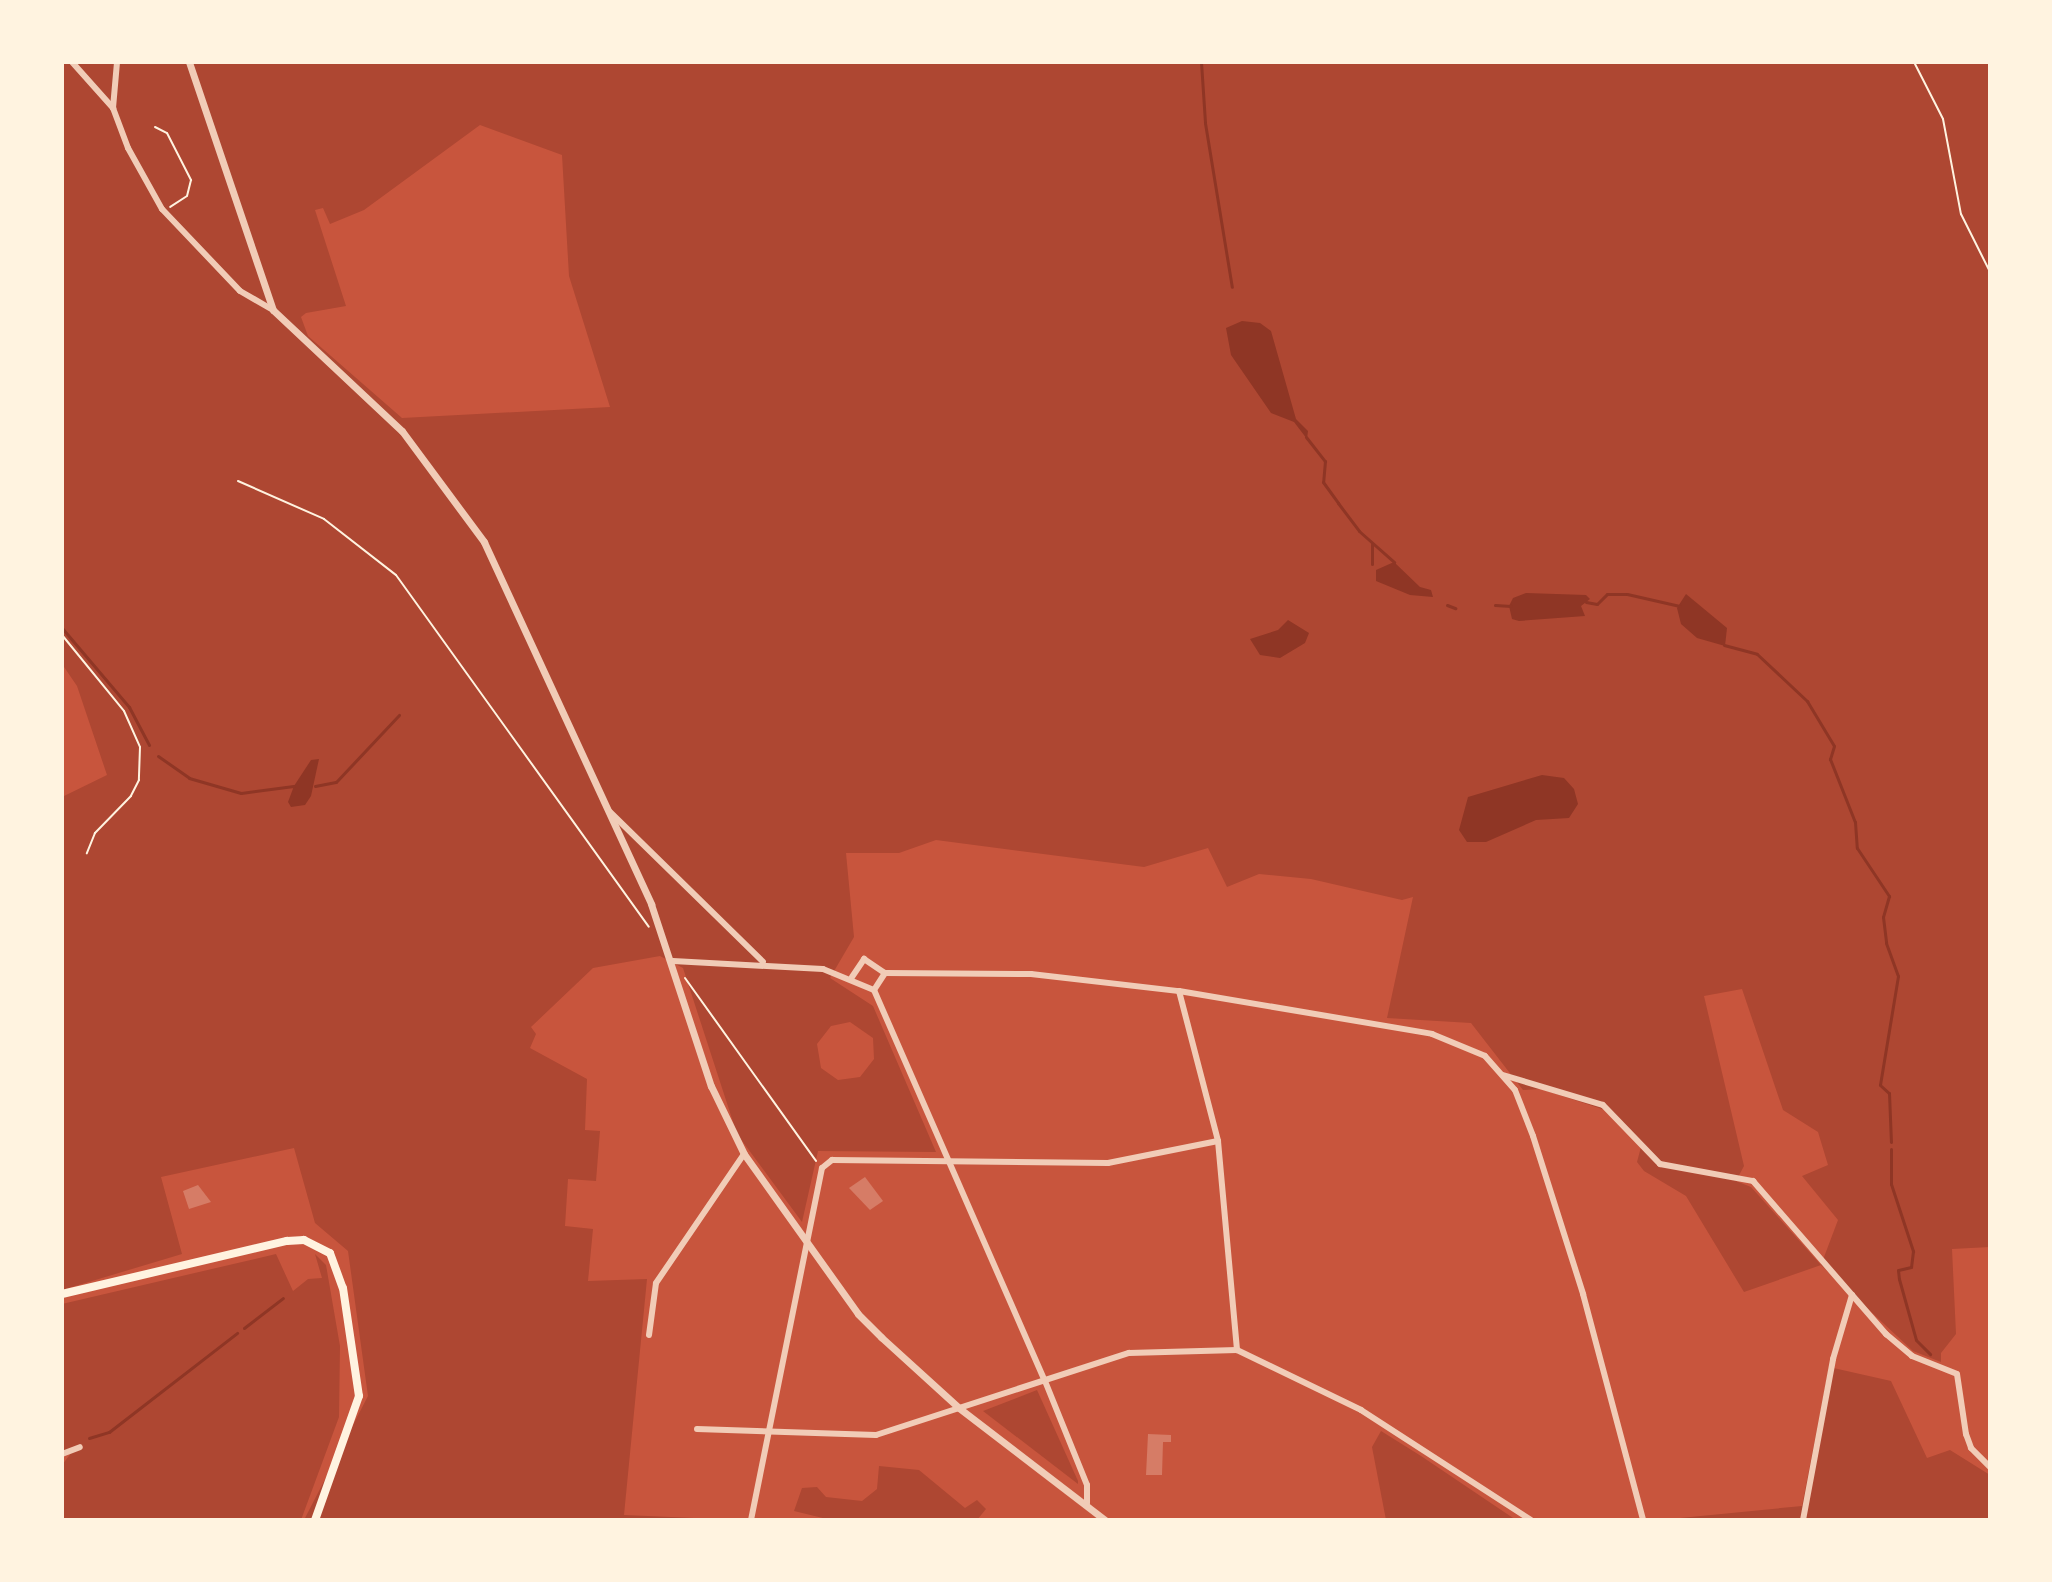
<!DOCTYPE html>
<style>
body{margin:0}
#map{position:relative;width:2052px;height:1582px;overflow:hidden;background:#c8553d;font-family:"Zilla Slab",serif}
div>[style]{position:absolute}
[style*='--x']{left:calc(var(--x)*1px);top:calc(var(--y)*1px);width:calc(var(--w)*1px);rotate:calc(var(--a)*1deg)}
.green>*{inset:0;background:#ae4732}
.water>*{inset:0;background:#8f3625}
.stream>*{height:3px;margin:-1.5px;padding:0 1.5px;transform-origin:1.5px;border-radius:1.5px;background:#8f3625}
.building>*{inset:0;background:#d67c66}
.path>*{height:2px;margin:-1px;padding:0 1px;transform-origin:1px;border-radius:1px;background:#fff3e0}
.minor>*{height:6px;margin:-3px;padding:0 3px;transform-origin:3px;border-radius:3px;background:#f1ccb7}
.tertiary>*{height:7px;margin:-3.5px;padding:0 3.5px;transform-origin:3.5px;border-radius:3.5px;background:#f1ccb7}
.secondary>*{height:8px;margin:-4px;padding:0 4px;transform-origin:4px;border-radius:4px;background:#fff3e0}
span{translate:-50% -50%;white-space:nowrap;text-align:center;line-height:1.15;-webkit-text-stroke:6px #fff3e0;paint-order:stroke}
.frame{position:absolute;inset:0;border:64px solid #fff3e0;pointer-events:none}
</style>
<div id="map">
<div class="green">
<div style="clip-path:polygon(evenodd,62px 62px,1990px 62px,1990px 1247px,1952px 1249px,1956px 1334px,1941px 1353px,1941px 1362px,1913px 1351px,1821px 1265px,1744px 1292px,1686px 1196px,1644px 1171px,1637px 1162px,1641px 1147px,1605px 1110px,1541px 1089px,1523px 1090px,1471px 1023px,1387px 1018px,1413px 897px,1402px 900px,1311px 879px,1259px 874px,1227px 887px,1208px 848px,1144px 867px,936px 840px,899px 853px,846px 853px,854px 937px,830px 978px,873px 1006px,936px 1152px,818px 1151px,802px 1222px,737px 1134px,683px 968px,660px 956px,593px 968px,531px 1027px,536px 1034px,530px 1048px,587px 1079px,585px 1130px,600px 1131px,596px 1181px,568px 1179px,565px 1226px,593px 1229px,588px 1281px,647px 1279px,624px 1515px,741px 1520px,304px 1520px,368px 1396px,348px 1251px,315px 1223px,294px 1148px,161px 1177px,182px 1254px,62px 1290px,62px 797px,107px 775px,77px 686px,62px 664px,62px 62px,480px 125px,562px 155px,569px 276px,610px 407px,402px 418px,308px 336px,301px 317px,306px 313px,346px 306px,315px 210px,323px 208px,330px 224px,364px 210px,480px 125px,62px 62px,1742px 989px,1783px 1110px,1818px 1132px,1828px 1165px,1802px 1176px,1838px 1220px,1821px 1265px,1751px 1187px,1736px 1181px,1744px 1166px,1704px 996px,1742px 989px,62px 62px,850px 1022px,873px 1038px,874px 1059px,860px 1077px,838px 1080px,821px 1068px,817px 1044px,831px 1026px,850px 1022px)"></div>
<div style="clip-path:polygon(276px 1254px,293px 1291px,308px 1279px,322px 1278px,315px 1254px,326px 1265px,340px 1346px,339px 1417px,301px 1520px,62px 1520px,62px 1465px,75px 1448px,62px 1451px,62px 1304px)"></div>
<div style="clip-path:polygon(1829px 1367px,1891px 1381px,1927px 1458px,1950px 1450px,1990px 1475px,1990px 1520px,1660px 1520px,1802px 1506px)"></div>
<div style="clip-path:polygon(1037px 1390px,1078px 1481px,1078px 1484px,983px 1411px)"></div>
<div style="clip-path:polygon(1381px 1431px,1421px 1456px,1516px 1520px,1386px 1520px,1372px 1447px)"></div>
<div style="clip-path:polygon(879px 1466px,919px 1470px,965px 1508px,977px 1500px,986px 1509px,977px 1520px,831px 1520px,794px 1511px,802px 1488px,817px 1487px,826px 1497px,862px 1501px,877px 1489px)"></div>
</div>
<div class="water">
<div style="clip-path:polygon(1242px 321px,1260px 323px,1271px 331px,1296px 419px,1308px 431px,1307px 439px,1294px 422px,1271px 413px,1231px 355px,1226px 328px)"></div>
<div style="clip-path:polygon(1394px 562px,1420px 587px,1431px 590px,1433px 597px,1410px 595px,1376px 581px,1376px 570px)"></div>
<div style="clip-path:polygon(1526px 593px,1586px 595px,1590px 599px,1581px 606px,1585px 616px,1519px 621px,1512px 619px,1509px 606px,1513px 598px)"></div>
<div style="clip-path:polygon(1686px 594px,1727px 628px,1725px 646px,1697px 638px,1681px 624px,1677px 608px)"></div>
<div style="clip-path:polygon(1288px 620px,1309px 633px,1305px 643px,1280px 658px,1260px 655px,1250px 639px,1278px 630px)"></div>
<div style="clip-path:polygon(319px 759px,311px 796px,305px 805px,291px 807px,288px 802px,294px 786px,311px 760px)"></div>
<div style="clip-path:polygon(1542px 775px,1564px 778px,1574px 789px,1578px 804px,1569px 818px,1536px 820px,1486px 842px,1467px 842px,1459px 830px,1468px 797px)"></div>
</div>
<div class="stream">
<div style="--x:1201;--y:62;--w:61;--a:86.2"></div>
<div style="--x:1205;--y:123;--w:166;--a:80.7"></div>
<div style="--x:1306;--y:437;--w:31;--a:52"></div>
<div style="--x:1325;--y:461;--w:21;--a:95"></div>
<div style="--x:1323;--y:482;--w:26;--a:54"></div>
<div style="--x:1338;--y:503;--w:35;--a:53"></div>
<div style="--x:1359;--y:531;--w:47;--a:41.5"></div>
<div style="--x:1372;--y:544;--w:20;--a:90"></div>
<div style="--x:1586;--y:602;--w:11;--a:10"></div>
<div style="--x:1597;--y:604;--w:14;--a:-45"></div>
<div style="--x:1607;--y:594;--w:20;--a:0"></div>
<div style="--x:1627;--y:594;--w:54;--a:12.8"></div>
<div style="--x:1447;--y:605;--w:9;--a:21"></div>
<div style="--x:1495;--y:605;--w:16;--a:4"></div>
<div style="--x:62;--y:628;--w:104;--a:49.7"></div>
<div style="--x:129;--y:707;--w:43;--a:62.2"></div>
<div style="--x:1724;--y:645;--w:34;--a:15"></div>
<div style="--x:1757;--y:654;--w:69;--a:43.2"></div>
<div style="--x:1807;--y:701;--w:52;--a:59"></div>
<div style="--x:1834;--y:746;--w:14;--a:107"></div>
<div style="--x:1830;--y:759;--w:68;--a:68.4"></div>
<div style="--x:1855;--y:822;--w:26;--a:86"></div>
<div style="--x:1857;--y:848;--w:58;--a:56.3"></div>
<div style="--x:1889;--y:896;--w:22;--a:106"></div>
<div style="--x:1883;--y:917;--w:26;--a:83"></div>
<div style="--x:1886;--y:943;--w:35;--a:70"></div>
<div style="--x:1898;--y:976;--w:110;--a:99.4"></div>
<div style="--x:1880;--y:1085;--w:12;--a:42"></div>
<div style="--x:1889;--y:1093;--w:49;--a:87.7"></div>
<div style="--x:158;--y:756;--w:38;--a:35"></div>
<div style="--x:189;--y:778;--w:54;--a:16.1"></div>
<div style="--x:241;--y:793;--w:53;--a:-7.5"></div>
<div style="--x:315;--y:786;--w:21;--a:-11"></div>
<div style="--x:336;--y:782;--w:92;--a:-46.8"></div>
<div style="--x:1891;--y:1149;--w:35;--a:90"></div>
<div style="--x:1891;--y:1184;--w:71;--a:71.8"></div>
<div style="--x:1913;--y:1251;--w:16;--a:97"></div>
<div style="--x:1911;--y:1267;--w:13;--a:167"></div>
<div style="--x:1898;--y:1270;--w:9;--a:84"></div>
<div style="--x:1899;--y:1279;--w:63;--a:74.4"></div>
<div style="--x:1916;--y:1340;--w:20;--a:45"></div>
<div style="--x:244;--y:1328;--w:49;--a:-37.6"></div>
<div style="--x:89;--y:1438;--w:21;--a:-17"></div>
<div style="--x:109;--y:1432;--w:162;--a:-37.7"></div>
</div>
<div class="building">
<div style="clip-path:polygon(865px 1177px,883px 1201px,870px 1210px,849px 1188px)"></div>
<div style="clip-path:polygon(198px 1185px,211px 1202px,189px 1209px,183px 1191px)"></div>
<div style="clip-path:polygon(1148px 1434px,1171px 1435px,1171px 1442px,1163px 1442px,1162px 1475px,1146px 1475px)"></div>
</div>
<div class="path">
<div style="--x:1914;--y:62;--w:64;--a:63"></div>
<div style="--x:1943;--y:119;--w:97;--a:79.3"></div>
<div style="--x:1961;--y:214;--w:65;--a:63.4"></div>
<div style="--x:155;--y:127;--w:13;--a:27"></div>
<div style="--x:167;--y:133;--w:53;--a:62.9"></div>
<div style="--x:191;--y:180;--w:16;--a:104"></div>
<div style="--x:187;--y:196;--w:20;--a:147"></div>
<div style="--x:238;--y:481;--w:94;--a:23.8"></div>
<div style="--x:324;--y:519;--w:91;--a:37.9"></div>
<div style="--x:396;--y:575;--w:433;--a:54.3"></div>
<div style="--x:62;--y:635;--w:98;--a:50.8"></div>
<div style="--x:124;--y:711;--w:39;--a:66"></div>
<div style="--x:140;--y:747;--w:33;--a:92"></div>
<div style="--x:139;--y:780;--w:18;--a:117"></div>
<div style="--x:131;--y:796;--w:52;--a:134.2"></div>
<div style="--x:95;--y:833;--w:22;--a:112"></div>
<div style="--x:685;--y:978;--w:225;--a:54.4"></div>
</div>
<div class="minor">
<div style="--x:72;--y:62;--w:62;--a:48.3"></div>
<div style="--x:113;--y:108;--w:43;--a:69.4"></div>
<div style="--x:128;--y:148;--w:70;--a:60.9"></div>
<div style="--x:162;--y:209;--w:113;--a:46.4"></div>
<div style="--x:240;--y:291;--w:38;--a:30"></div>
<div style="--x:113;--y:108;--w:46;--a:-85"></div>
<div style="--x:610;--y:812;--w:214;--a:44.4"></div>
<div style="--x:673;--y:961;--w:150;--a:3.1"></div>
<div style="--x:823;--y:969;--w:55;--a:22.4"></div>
<div style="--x:885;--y:973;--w:146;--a:0.4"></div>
<div style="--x:1031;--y:974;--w:149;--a:6.6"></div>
<div style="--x:1179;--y:991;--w:257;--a:9.6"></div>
<div style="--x:1432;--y:1034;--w:57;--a:22.5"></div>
<div style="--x:1485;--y:1056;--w:45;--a:48.6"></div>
<div style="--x:1515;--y:1090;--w:49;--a:68.6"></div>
<div style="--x:1533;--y:1136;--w:166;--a:72.4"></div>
<div style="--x:1583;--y:1294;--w:234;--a:75.1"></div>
<div style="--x:852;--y:977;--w:22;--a:-56"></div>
<div style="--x:864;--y:959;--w:25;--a:34"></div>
<div style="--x:885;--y:973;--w:20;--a:123"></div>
<div style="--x:874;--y:990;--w:427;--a:66.4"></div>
<div style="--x:1045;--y:1381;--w:112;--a:68"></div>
<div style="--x:1087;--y:1485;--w:18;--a:90"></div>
<div style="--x:1179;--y:991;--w:155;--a:75.4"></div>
<div style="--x:1218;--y:1141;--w:210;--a:84.8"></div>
<div style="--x:1503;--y:1075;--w:104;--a:16.7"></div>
<div style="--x:1603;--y:1105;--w:82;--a:46"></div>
<div style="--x:1660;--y:1164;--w:95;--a:10.4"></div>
<div style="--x:1753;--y:1181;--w:203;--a:49"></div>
<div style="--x:1886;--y:1334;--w:34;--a:40"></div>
<div style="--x:1912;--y:1356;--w:48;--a:21.8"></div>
<div style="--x:1957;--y:1374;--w:61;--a:81.5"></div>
<div style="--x:1966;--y:1434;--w:15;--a:70"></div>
<div style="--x:1971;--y:1448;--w:27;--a:45"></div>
<div style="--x:649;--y:1335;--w:52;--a:-82.3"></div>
<div style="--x:656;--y:1283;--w:156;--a:-55.7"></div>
<div style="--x:697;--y:1429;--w:179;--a:1.9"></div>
<div style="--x:876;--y:1435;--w:266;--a:-18"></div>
<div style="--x:1129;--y:1353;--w:108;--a:-1.6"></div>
<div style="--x:1237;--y:1350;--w:138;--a:25.8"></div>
<div style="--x:1361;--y:1410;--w:202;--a:32.9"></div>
<div style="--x:62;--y:1454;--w:19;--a:-21"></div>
<div style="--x:751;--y:1520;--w:359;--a:-78.6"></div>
<div style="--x:822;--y:1168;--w:13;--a:-39"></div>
<div style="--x:832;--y:1160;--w:276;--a:0.6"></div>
<div style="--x:1108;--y:1163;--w:112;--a:-11.3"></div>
<div style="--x:1803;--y:1520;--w:164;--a:-79.4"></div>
<div style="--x:1833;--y:1359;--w:67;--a:-73.5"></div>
</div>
<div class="tertiary">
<div style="--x:189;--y:62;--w:262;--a:71.3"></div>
<div style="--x:273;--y:310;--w:177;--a:43.2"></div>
<div style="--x:402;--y:431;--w:138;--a:53.5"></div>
<div style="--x:484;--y:542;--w:399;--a:65.2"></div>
<div style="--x:651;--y:904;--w:192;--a:71.8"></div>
<div style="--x:711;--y:1086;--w:76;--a:64.1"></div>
<div style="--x:744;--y:1154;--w:196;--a:54.5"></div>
<div style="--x:858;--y:1314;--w:33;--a:45"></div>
<div style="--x:881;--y:1337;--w:105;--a:42.3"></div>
<div style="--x:959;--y:1408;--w:184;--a:37.5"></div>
</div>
<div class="secondary">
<div style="--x:62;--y:1294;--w:231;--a:-13.3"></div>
<div style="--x:287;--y:1241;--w:17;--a:-3"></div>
<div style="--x:304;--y:1240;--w:29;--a:27"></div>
<div style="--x:330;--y:1253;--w:37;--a:70"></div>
<div style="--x:343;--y:1288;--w:109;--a:81.6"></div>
<div style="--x:359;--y:1396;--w:132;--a:109.5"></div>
</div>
<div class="frame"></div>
</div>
